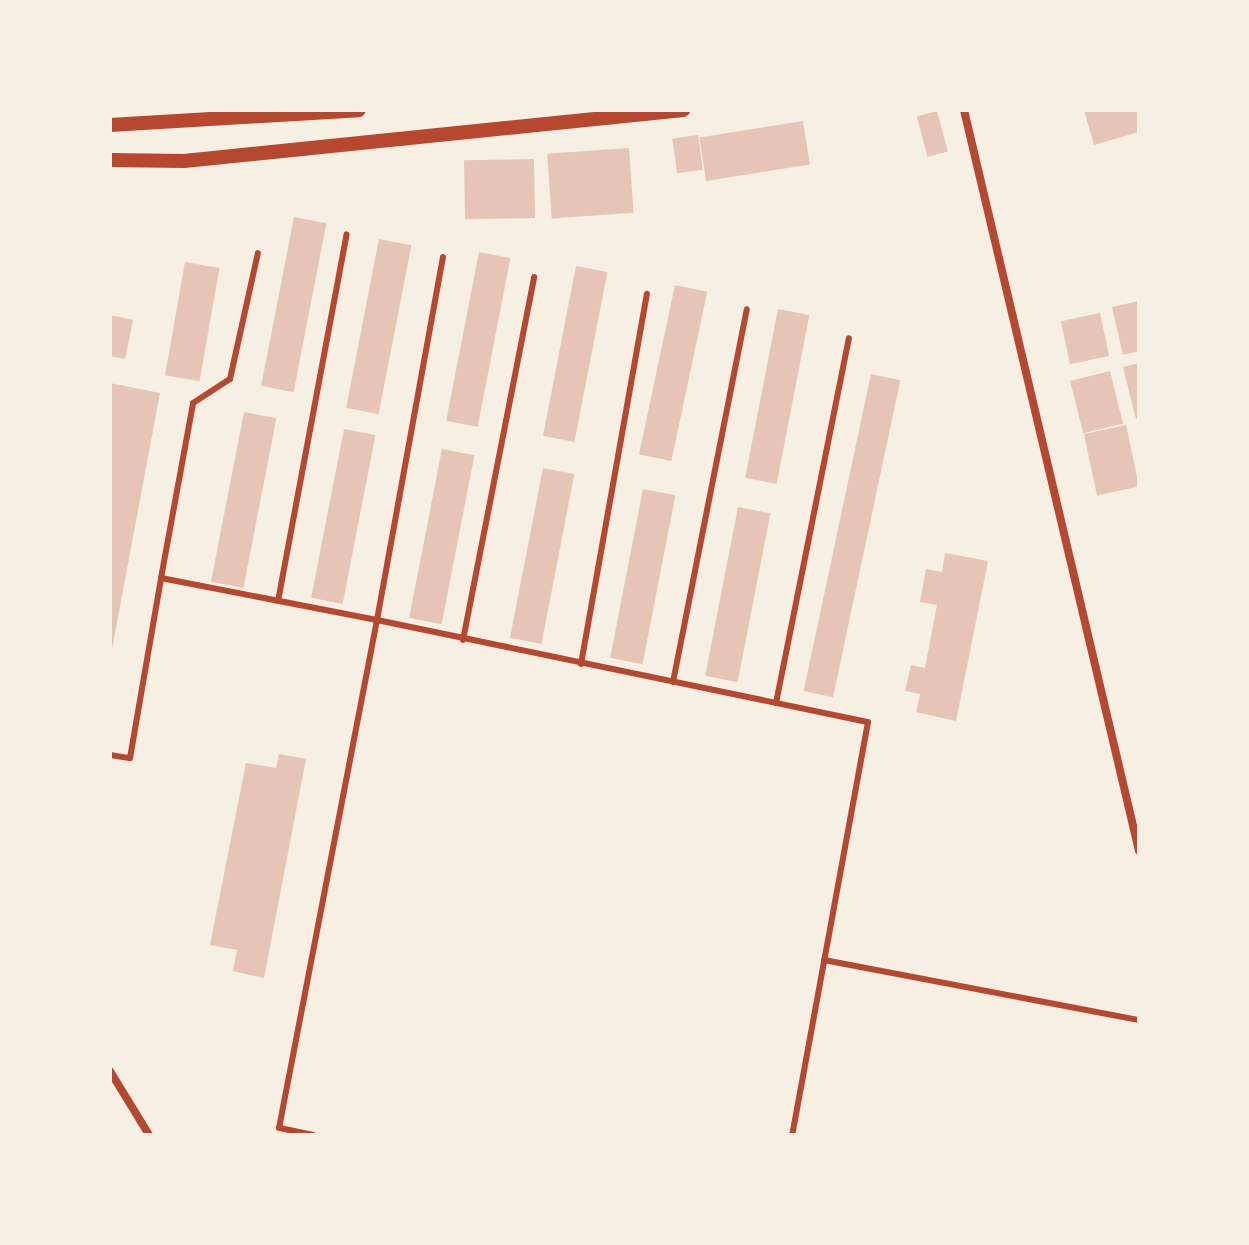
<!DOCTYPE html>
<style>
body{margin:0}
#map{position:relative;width:1249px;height:1245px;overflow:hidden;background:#f6efe4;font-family:"Public Sans",sans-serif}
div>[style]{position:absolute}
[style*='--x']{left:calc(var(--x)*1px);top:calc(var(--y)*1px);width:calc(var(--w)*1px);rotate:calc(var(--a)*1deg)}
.building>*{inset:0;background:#e6c5b7;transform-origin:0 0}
.service>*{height:6px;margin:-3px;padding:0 3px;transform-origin:3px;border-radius:3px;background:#b5482f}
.minor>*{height:8px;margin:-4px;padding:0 4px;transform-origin:4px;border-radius:4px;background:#b5482f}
.tertiary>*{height:14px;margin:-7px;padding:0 7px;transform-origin:7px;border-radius:7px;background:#b5482f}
span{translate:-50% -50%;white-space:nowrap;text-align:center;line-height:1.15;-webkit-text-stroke:7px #f6efe4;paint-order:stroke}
.frame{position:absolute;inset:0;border:112px solid #f6efe4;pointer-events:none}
</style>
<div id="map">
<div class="building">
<div style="clip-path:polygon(1084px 110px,1139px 110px,1139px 132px,1094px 145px)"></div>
<div style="left:937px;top:111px;width:42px;height:21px;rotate:75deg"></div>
<div style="left:803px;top:121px;width:44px;height:105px;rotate:81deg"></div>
<div style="left:698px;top:135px;width:35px;height:26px;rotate:82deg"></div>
<div style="left:629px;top:148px;width:65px;height:82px;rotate:86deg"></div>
<div style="left:534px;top:159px;width:59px;height:70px;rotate:89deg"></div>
<div style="left:294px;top:217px;width:33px;height:172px;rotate:11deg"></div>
<div style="left:379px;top:239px;width:33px;height:172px;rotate:11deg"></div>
<div style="left:479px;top:252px;width:32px;height:172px;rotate:11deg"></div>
<div style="left:185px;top:262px;width:35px;height:115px;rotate:10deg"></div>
<div style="left:576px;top:266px;width:32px;height:173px;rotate:11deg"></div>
<div style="left:675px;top:285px;width:33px;height:173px;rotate:12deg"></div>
<div style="clip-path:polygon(1139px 301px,1139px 351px,1123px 355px,1112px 307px)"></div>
<div style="left:778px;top:309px;width:32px;height:172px;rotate:11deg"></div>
<div style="left:1100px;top:313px;width:44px;height:40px;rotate:78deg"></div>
<div style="clip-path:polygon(110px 315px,133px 320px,125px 359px,110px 356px)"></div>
<div style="clip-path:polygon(1139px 363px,1139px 418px,1136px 419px,1123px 367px)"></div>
<div style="left:1110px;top:371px;width:54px;height:41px;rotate:76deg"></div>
<div style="left:871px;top:374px;width:30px;height:324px;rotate:12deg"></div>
<div style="clip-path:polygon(110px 383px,160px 393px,112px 649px,110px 649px)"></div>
<div style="left:244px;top:412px;width:33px;height:173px;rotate:11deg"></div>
<div style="left:1126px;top:425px;width:63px;height:43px;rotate:78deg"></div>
<div style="left:344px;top:429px;width:32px;height:172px;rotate:11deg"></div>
<div style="left:442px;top:449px;width:33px;height:172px;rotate:11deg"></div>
<div style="left:543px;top:468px;width:32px;height:173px;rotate:11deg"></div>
<div style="left:643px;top:489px;width:33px;height:172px;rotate:11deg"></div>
<div style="left:738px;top:507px;width:33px;height:172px;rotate:11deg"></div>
<div style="clip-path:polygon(945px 553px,988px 561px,956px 721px,916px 712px,920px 694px,905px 691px,911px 665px,925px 668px,937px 605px,920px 602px,926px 569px,942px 572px)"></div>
<div style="clip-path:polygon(279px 754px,306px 759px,264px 978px,233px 971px,237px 950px,210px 945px,246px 763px,276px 768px)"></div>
</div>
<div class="service">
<div style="--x:161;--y:578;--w:178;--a:-79.6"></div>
<div style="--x:193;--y:403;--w:44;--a:-33"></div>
<div style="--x:230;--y:379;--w:129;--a:-77.5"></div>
<div style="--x:278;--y:601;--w:373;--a:-79.4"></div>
<div style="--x:463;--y:640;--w:370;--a:-78.9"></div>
<div style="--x:581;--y:664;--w:376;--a:-79.9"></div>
<div style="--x:673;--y:682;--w:380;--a:-78.8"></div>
<div style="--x:776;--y:703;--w:372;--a:-78.7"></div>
<div style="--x:110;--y:755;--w:20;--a:9"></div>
<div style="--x:130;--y:758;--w:183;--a:-80.2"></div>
<div style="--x:161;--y:578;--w:220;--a:11"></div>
<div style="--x:377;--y:620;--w:369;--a:-79.7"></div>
<div style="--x:824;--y:960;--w:321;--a:10.8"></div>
<div style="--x:313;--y:1135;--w:35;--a:-168"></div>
<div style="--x:279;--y:1128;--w:517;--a:-79.08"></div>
<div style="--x:377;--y:620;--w:501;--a:11.74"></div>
<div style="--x:868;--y:722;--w:420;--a:100.4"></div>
</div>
<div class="minor">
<div style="--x:964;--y:110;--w:761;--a:76.71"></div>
<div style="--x:110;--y:1071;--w:75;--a:58.6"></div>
</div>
<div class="tertiary">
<div style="--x:110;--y:125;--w:249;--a:-3.4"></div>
<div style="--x:110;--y:160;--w:74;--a:0.8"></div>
<div style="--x:184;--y:161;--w:502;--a:-5.84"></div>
</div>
<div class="frame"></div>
</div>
